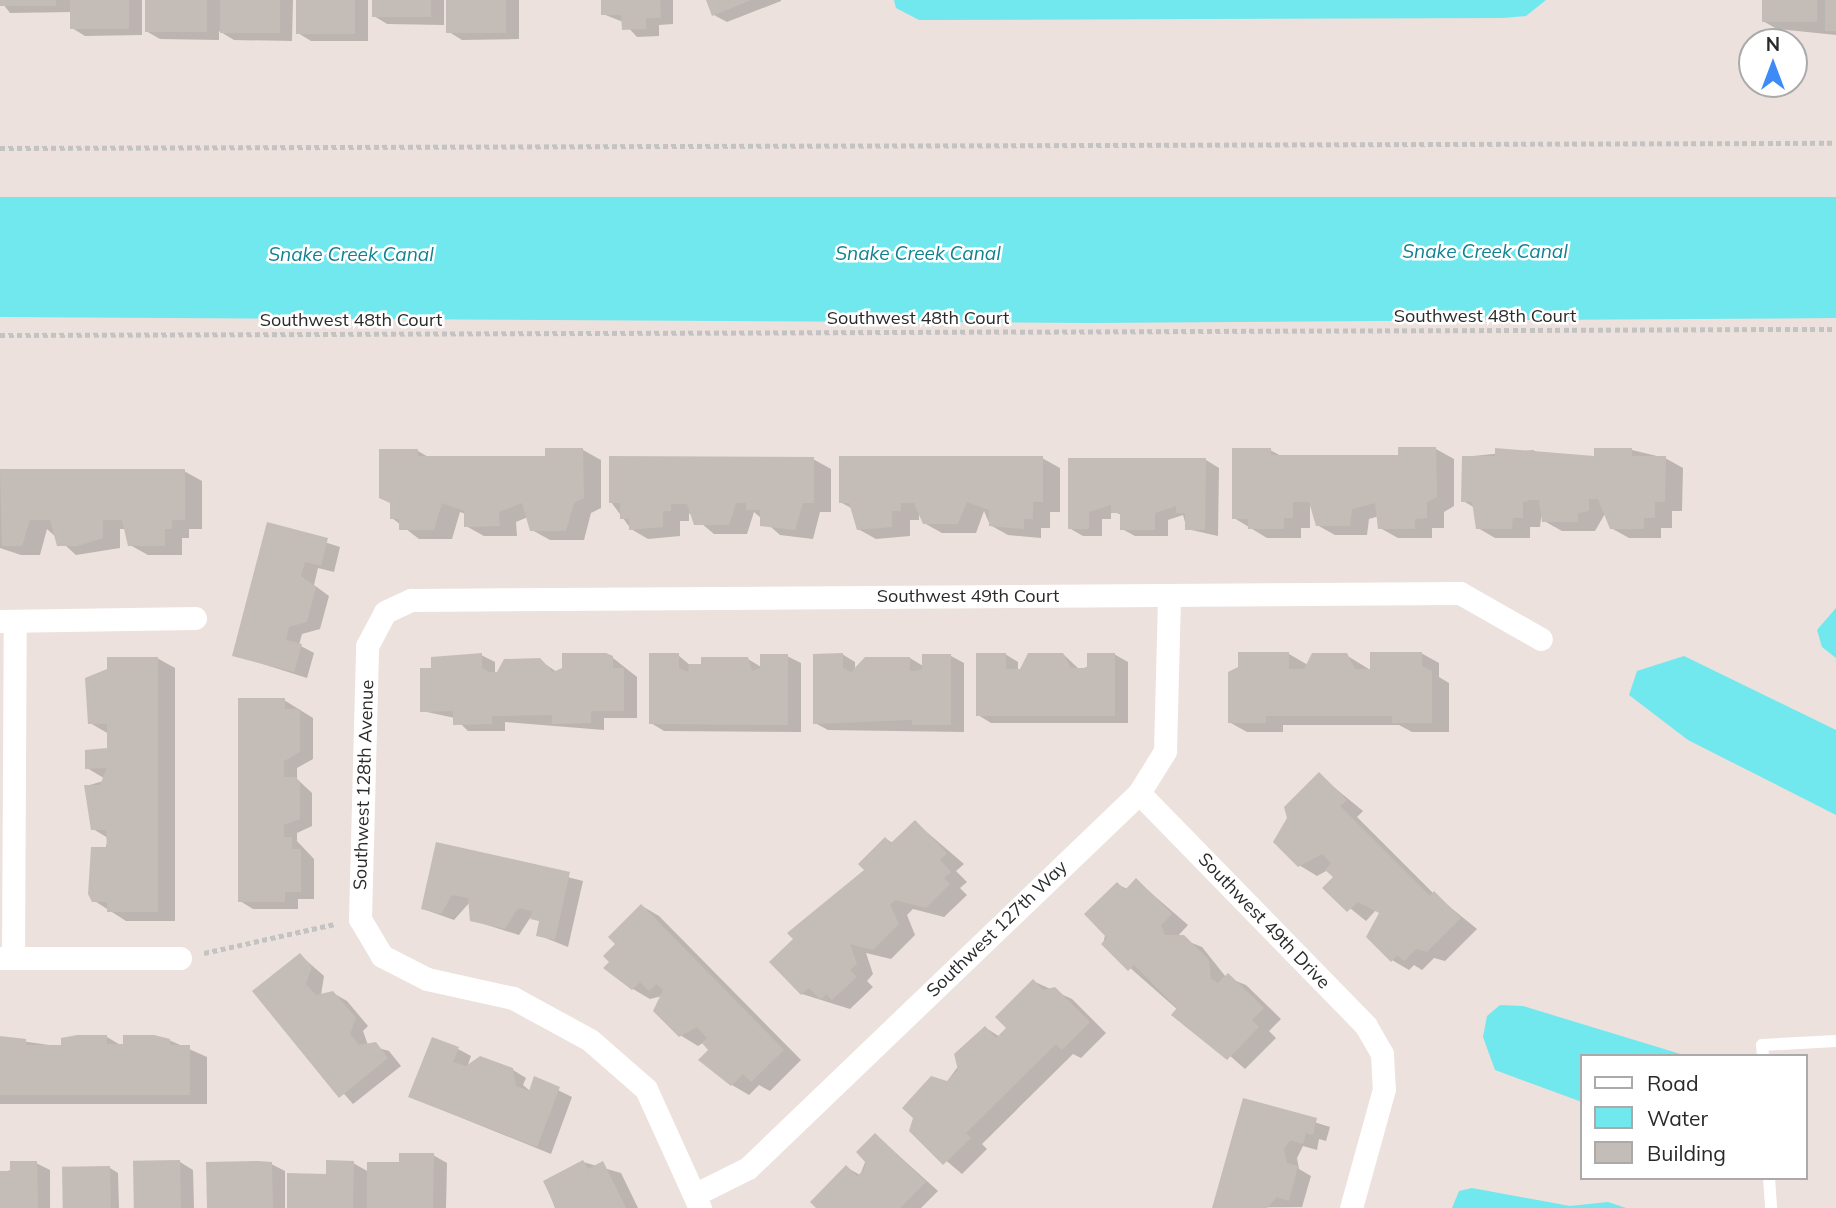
<!DOCTYPE html>
<style>
body{margin:0}
#map{position:relative;width:1836px;height:1208px;overflow:hidden;background:#ece1dc;font-family:Mulish,sans-serif}
div>[style]{position:absolute}
[style*='--x']{left:calc(var(--x)*1px);top:calc(var(--y)*1px);width:calc(var(--w)*1px);rotate:calc(var(--a)*1deg)}
.water>*{inset:0;background:#70e8ed}
.shadow>*{inset:0;background:#0003}
.building>*{inset:0;background:#c4bdb7;transform-origin:0 0}
.path>*{height:4.5px;margin-top:-2.25px;transform-origin:0;background:repeating-linear-gradient(90deg,#c3c3c3 0 5px,transparent 0 8.5px)}
.lane>*{height:12px;margin:-6px;padding:0 6px;transform-origin:6px;border-radius:6px;background:#fff}
.street>*{height:23px;margin:-11.5px;padding:0 11.5px;transform-origin:11.5px;border-radius:11.5px;background:#fff}
span{translate:-50% -50%;white-space:nowrap;text-align:center;line-height:1.15;-webkit-text-stroke:5px #fff;paint-order:stroke}
.street-label{font-size:18px;color:#2a2a2a}
.water-label{font-size:19px;color:#0f8291;font-style:italic}
.legend{position:absolute;left:1580px;top:1054px;width:228px;height:126px;box-sizing:border-box;background:#fff;border:2px solid #aaa;margin:0;padding:9px 12px;list-style:none;font-size:21px;color:#2a2a2a}
.legend li{display:flex;align-items:center;gap:14px;height:35px}
.legend b{width:35px;border:2px solid #aaa}
.north{position:absolute;left:1738px;top:28px;width:70px;height:70px;box-sizing:border-box;background:#fff;border:2px solid #aaa;border-radius:50%;rotate:0deg;font-size:19px;font-weight:700;line-height:28px;text-align:center;color:#2a2a2a}
.north::after{content:'';display:block;margin:auto;width:24px;height:32px;background:#3e8af7;clip-path:polygon(50% 0,100% 100%,50% 72%,0 100%)}
</style>
<div id="map">
<div class="water">
<div style="clip-path:polygon(894px 0,1546px 0,1526px 16px,1503px 18px,919px 20px,896px 8px)"></div>
<div style="clip-path:polygon(0 197px,1836px 197px,1836px 318px,1090px 323px,0 317px)"></div>
<div style="clip-path:polygon(1836px 608px,1836px 658px,1822px 647px,1817px 630px)"></div>
<div style="clip-path:polygon(1684px 656px,1836px 730px,1836px 815px,1688px 740px,1629px 695px,1637px 671px)"></div>
<div style="clip-path:polygon(1500px 1005px,1523px 1006px,1687px 1056px,1582px 1056px,1582px 1102px,1495px 1070px,1483px 1037px,1487px 1016px)"></div>
<div style="clip-path:polygon(1472px 1188px,1570px 1206px,1608px 1202px,1626px 1208px,1452px 1208px,1459px 1191px)"></div>
</div>
<div class="shadow">
<div style="clip-path:polygon(0 0,142px 0,142px 35px,85px 36px,72px 28px,72px 12px,10px 13px)"></div>
<div style="clip-path:polygon(147px 0,293px 0,292px 41px,234px 40px,219px 31px,219px 40px,160px 39px,146px 31px)"></div>
<div style="clip-path:polygon(298px 0,368px 0,368px 41px,311px 41px,298px 33px)"></div>
<div style="clip-path:polygon(374px 0,444px 0,444px 25px,387px 24px,374px 16px)"></div>
<div style="clip-path:polygon(448px 0,519px 0,519px 39px,462px 40px,449px 32px)"></div>
<div style="clip-path:polygon(603px 0,673px 0,673px 24px,659px 25px,659px 36px,637px 37px,623px 22px,603px 14px)"></div>
<div style="clip-path:polygon(708px 0,781px 0,781px 1px,727px 22px,714px 15px)"></div>
<div style="clip-path:polygon(1764px 0,1836px 0,1836px 35px,1777px 29px,1763px 21px)"></div>
<div style="clip-path:polygon(1436px 449px,1454px 459px,1454px 506px,1444px 512px,1444px 528px,1432px 528px,1432px 538px,1398px 538px,1380px 528px,1379px 516px,1369px 519px,1367px 535px,1335px 535px,1317px 525px,1310px 504px,1310px 528px,1301px 528px,1301px 538px,1267px 538px,1234px 518px,1270px 450px,1283px 457px,1400px 457px)"></div>
<div style="clip-path:polygon(583px 450px,601px 460px,601px 508px,591px 513px,584px 540px,550px 540px,532px 530px,528px 517px,516px 522px,517px 536px,484px 536px,466px 526px,466px 514px,460px 512px,452px 539px,419px 539px,392px 518px,418px 451px,430px 458px,547px 458px)"></div>
<div style="clip-path:polygon(1533px 450px,1547px 458px,1595px 458px,1632px 450px,1665px 458px,1683px 468px,1682px 511px,1672px 511px,1672px 528px,1661px 528px,1661px 538px,1629px 538px,1611px 528px,1606px 512px,1595px 531px,1562px 531px,1544px 521px,1542px 510px,1540px 527px,1530px 527px,1530px 538px,1495px 538px,1478px 528px,1475px 508px,1463px 501px,1463px 457px)"></div>
<div style="clip-path:polygon(1042px 458px,1060px 468px,1060px 512px,1050px 512px,1050px 528px,1041px 528px,1041px 538px,1008px 535px,990px 525px,984px 511px,976px 533px,942px 533px,924px 523px,919px 509px,919px 520px,910px 520px,910px 536px,876px 539px,858px 529px,853px 509px,840px 502px)"></div>
<div style="clip-path:polygon(813px 459px,831px 469px,831px 512px,820px 512px,813px 539px,780px 535px,754px 512px,747px 534px,714px 534px,689px 513px,689px 521px,680px 521px,680px 536px,648px 539px,631px 529px,611px 502px)"></div>
<div style="clip-path:polygon(1070px 460px,1206px 460px,1219px 468px,1218px 536px,1187px 529px,1183px 515px,1168px 520px,1168px 536px,1135px 536px,1122px 529px,1122px 515px,1111px 511px,1111px 519px,1102px 519px,1102px 536px,1083px 536px,1069px 528px)"></div>
<div style="clip-path:polygon(0 471px,184px 471px,202px 481px,202px 529px,189px 529px,189px 538px,182px 538px,182px 555px,148px 555px,130px 545px,126px 529px,120px 529px,120px 548px,76px 555px,47px 529px,40px 555px,21px 555px,0 548px)"></div>
<div style="clip-path:polygon(268px 524px,340px 547px,334px 572px,318px 568px,314px 585px,329px 596px,320px 629px,302px 634px,299px 645px,314px 653px,307px 678px,234px 655px)"></div>
<div style="clip-path:polygon(1421px 653px,1439px 663px,1439px 677px,1449px 683px,1449px 732px,1412px 732px,1399px 725px,1283px 725px,1283px 732px,1247px 732px,1229px 722px,1289px 654px,1308px 665px,1346px 655px,1372px 671px)"></div>
<div style="clip-path:polygon(842px 654px,855px 662px,855px 678px,910px 658px,923px 666px,951px 656px,964px 663px,964px 732px,828px 730px,815px 723px)"></div>
<div style="clip-path:polygon(1005px 654px,1018px 662px,1018px 676px,1063px 654px,1080px 670px,1114px 654px,1128px 662px,1128px 723px,991px 723px,978px 715px)"></div>
<div style="clip-path:polygon(481px 655px,495px 662px,495px 674px,539px 660px,557px 672px,613px 658px,637px 677px,637px 718px,604px 718px,604px 730px,505px 722px,505px 731px,468px 731px,455px 718px,422px 711px,433px 670px)"></div>
<div style="clip-path:polygon(678px 655px,691px 666px,748px 659px,761px 667px,787px 656px,801px 663px,801px 732px,664px 731px,651px 723px)"></div>
<div style="clip-path:polygon(157px 658px,175px 668px,175px 921px,126px 921px,93px 900px,108px 838px,93px 829px,86px 786px,107px 780px,87px 768px,109px 750px,109px 734px,90px 723px)"></div>
<div style="clip-path:polygon(284px 700px,313px 718px,313px 759px,297px 768px,297px 779px,312px 793px,312px 826px,297px 833px,297px 841px,314px 859px,314px 899px,298px 899px,298px 909px,253px 909px,240px 901px)"></div>
<div style="clip-path:polygon(1319px 775px,1363px 811px,1357px 817px,1434px 894px,1477px 929px,1445px 961px,1434px 958px,1422px 970px,1414px 965px,1409px 970px,1392px 960px,1382px 913px,1376px 910px,1366px 921px,1325px 888px,1335px 877px,1328px 870px,1317px 876px,1299px 865px)"></div>
<div style="clip-path:polygon(915px 822px,964px 864px,956px 871px,967px 882px,960px 888px,967px 895px,944px 917px,913px 909px,907px 915px,915px 935px,891px 959px,866px 953px,873px 974px,867px 981px,873px 987px,850px 1009px,802px 994px,771px 962px,866px 870px,886px 839px,893px 843px)"></div>
<div style="clip-path:polygon(437px 844px,583px 881px,568px 947px,538px 935px,541px 921px,532px 915px,519px 935px,471px 920px,470px 902px,454px 920px,423px 909px)"></div>
<div style="clip-path:polygon(1136px 880px,1188px 925px,1177px 937px,1202px 947px,1226px 977px,1246px 985px,1281px 1019px,1269px 1031px,1276px 1038px,1245px 1069px,1103px 944px,1117px 884px,1127px 889px)"></div>
<div style="clip-path:polygon(642px 906px,659px 916px,801px 1060px,770px 1091px,759px 1085px,749px 1095px,732px 1085px,706px 1041px,698px 1046px,680px 1035px,662px 996px,650px 999px,633px 989px,612px 962px)"></div>
<div style="clip-path:polygon(300px 955px,324px 976px,321px 995px,333px 993px,347px 1001px,368px 1026px,363px 1031px,368px 1045px,389px 1051px,401px 1066px,353px 1104px,254px 992px)"></div>
<div style="clip-path:polygon(1033px 981px,1072px 999px,1106px 1033px,1081px 1058px,1073px 1054px,982px 1144px,987px 1149px,962px 1174px,911px 1131px,986px 1028px,1000px 1037px,1009px 1028px)"></div>
<div style="clip-path:polygon(107px 1037px,122px 1046px,169px 1040px,207px 1057px,207px 1104px,0 1104px,0 1038px,63px 1047px)"></div>
<div style="clip-path:polygon(458px 1049px,471px 1056px,467px 1068px,513px 1070px,526px 1078px,523px 1085px,530px 1091px,535px 1079px,572px 1097px,551px 1154px,410px 1097px)"></div>
<div style="clip-path:polygon(1244px 1100px,1330px 1127px,1326px 1141px,1319px 1139px,1317px 1150px,1303px 1146px,1297px 1158px,1299px 1169px,1311px 1176px,1302px 1207px,1214px 1208px)"></div>
<div style="clip-path:polygon(876px 1135px,938px 1191px,921px 1208px,819px 1208px,846px 1167px,860px 1175px)"></div>
<div style="clip-path:polygon(433px 1155px,447px 1163px,446px 1208px,289px 1208px,353px 1163px,369px 1172px)"></div>
<div style="clip-path:polygon(180px 1162px,193px 1170px,194px 1208px,136px 1208px)"></div>
<div style="clip-path:polygon(583px 1162px,621px 1173px,638px 1208px,555px 1208px,545px 1182px)"></div>
<div style="clip-path:polygon(36px 1163px,50px 1170px,50px 1208px,0 1208px,0 1173px)"></div>
<div style="clip-path:polygon(271px 1164px,285px 1171px,285px 1208px,209px 1208px)"></div>
<div style="clip-path:polygon(110px 1168px,118px 1173px,119px 1208px,65px 1208px)"></div>
</div>
<div class="building">
<div style="left:0;top:0;width:56px;height:6px"></div>
<div style="left:70px;top:0;width:59px;height:29px"></div>
<div style="left:145px;top:0;width:62px;height:32px"></div>
<div style="left:220px;top:0;width:60px;height:33px"></div>
<div style="left:296px;top:0;width:59px;height:34px"></div>
<div style="left:372px;top:0;width:59px;height:17px"></div>
<div style="left:446px;top:0;width:60px;height:33px"></div>
<div style="clip-path:polygon(601px 0,660px 0,661px 18px,646px 18px,646px 29px,622px 30px,621px 15px,601px 15px)"></div>
<div style="clip-path:polygon(706px 0,751px 0,712px 16px)"></div>
<div style="left:1762px;top:0;width:55px;height:22px"></div>
<div style="left:1825px;top:0;width:11px;height:31px"></div>
<div style="clip-path:polygon(1398px 447px,1436px 447px,1437px 497px,1427px 502px,1427px 518px,1415px 519px,1415px 529px,1378px 529px,1375px 503px,1352px 509px,1350px 526px,1316px 526px,1309px 502px,1293px 502px,1293px 518px,1284px 518px,1284px 529px,1248px 529px,1248px 519px,1232px 519px,1232px 448px,1271px 448px,1271px 455px,1398px 455px)"></div>
<div style="clip-path:polygon(545px 448px,583px 448px,584px 498px,574px 503px,566px 531px,530px 531px,522px 503px,499px 512px,500px 526px,464px 527px,464px 511px,442px 503px,434px 530px,399px 530px,399px 519px,390px 519px,390px 503px,379px 498px,379px 449px,418px 449px,418px 456px,545px 456px)"></div>
<div style="clip-path:polygon(1495px 448px,1594px 456px,1594px 448px,1632px 448px,1632px 456px,1666px 456px,1665px 502px,1655px 502px,1655px 518px,1644px 518px,1644px 529px,1610px 529px,1598px 499px,1589px 499px,1589px 511px,1578px 513px,1578px 522px,1542px 522px,1539px 500px,1531px 500px,1523px 502px,1523px 518px,1513px 518px,1512px 529px,1476px 529px,1472px 502px,1461px 502px,1462px 456px,1495px 456px)"></div>
<div style="clip-path:polygon(609px 456px,814px 457px,814px 503px,803px 503px,795px 530px,760px 526px,760px 510px,746px 510px,746px 503px,736px 503px,729px 525px,694px 525px,687px 504px,671px 504px,671px 511px,663px 511px,663px 527px,629px 530px,629px 519px,620px 519px,620px 503px,609px 503px)"></div>
<div style="clip-path:polygon(839px 456px,1043px 456px,1043px 502px,1033px 502px,1033px 519px,1024px 519px,1024px 529px,989px 526px,989px 510px,967px 502px,958px 524px,923px 524px,914px 503px,901px 503px,901px 511px,892px 511px,892px 527px,857px 530px,849px 503px,839px 503px)"></div>
<div style="clip-path:polygon(1068px 458px,1206px 458px,1205px 530px,1185px 530px,1185px 513px,1176px 513px,1176px 506px,1155px 513px,1155px 530px,1120px 530px,1120px 513px,1111px 513px,1111px 505px,1089px 512px,1089px 529px,1068px 529px)"></div>
<div style="clip-path:polygon(0 469px,185px 469px,185px 520px,172px 520px,172px 529px,165px 529px,165px 546px,128px 546px,122px 520px,103px 520px,103px 538px,78px 546px,57px 546px,50px 520px,30px 520px,22px 546px,2px 546px)"></div>
<div style="clip-path:polygon(267px 522px,328px 538px,321px 566px,305px 562px,301px 576px,316px 587px,307px 622px,289px 627px,286px 640px,302px 644px,294px 672px,232px 656px)"></div>
<div style="clip-path:polygon(1238px 652px,1289px 652px,1289px 669px,1304px 669px,1312px 653px,1347px 653px,1355px 669px,1370px 669px,1370px 652px,1422px 652px,1422px 666px,1432px 671px,1432px 723px,1392px 723px,1392px 716px,1266px 716px,1266px 723px,1228px 723px,1228px 672px,1238px 667px)"></div>
<div style="clip-path:polygon(482px 653px,482px 668px,490px 672px,497px 672px,504px 659px,540px 658px,553px 672px,562px 668px,562px 653px,606px 653px,613px 656px,613px 668px,624px 668px,624px 711px,591px 711px,591px 723px,552px 724px,552px 715px,492px 716px,492px 724px,453px 725px,453px 711px,420px 712px,420px 668px,431px 668px,431px 657px)"></div>
<div style="clip-path:polygon(649px 653px,679px 653px,679px 668px,688px 672px,689px 664px,701px 664px,701px 657px,748px 657px,752px 671px,760px 668px,760px 654px,788px 654px,788px 725px,649px 724px)"></div>
<div style="clip-path:polygon(843px 653px,843px 668px,851px 672px,865px 657px,910px 657px,910px 671px,915px 671px,922px 669px,922px 654px,951px 654px,951px 725px,912px 725px,912px 720px,813px 724px,813px 654px)"></div>
<div style="clip-path:polygon(976px 653px,1006px 653px,1006px 669px,1020px 669px,1028px 653px,1063px 653px,1071px 668px,1087px 668px,1087px 653px,1115px 653px,1115px 716px,976px 716px)"></div>
<div style="clip-path:polygon(107px 657px,158px 657px,158px 912px,107px 912px,107px 902px,92px 902px,88px 894px,91px 847px,107px 847px,106px 830px,91px 830px,84px 785px,100px 785px,107px 768px,85px 769px,85px 750px,107px 748px,107px 724px,88px 724px,85px 678px,107px 669px)"></div>
<div style="clip-path:polygon(238px 698px,285px 698px,285px 709px,300px 709px,300px 752px,284px 761px,284px 777px,296px 777px,300px 784px,300px 819px,284px 825px,284px 837px,292px 837px,292px 849px,301px 849px,301px 892px,285px 892px,285px 902px,238px 902px)"></div>
<div style="clip-path:polygon(1319px 772px,1347px 800px,1340px 806px,1430px 896px,1434px 891px,1461px 918px,1427px 952px,1416px 949px,1404px 961px,1397px 955px,1391px 962px,1366px 937px,1379px 913px,1358px 902px,1347px 912px,1322px 888px,1333px 877px,1325px 870px,1331px 863px,1322px 854px,1298px 867px,1273px 842px,1287px 818px,1284px 807px)"></div>
<div style="clip-path:polygon(915px 820px,947px 853px,940px 860px,951px 872px,944px 878px,950px 884px,926px 908px,895px 900px,890px 905px,899px 924px,873px 950px,850px 944px,857px 964px,850px 970px,857px 977px,832px 1000px,826px 994px,821px 1000px,809px 988px,801px 995px,769px 962px,793px 939px,787px 933px,864px 870px,858px 864px,885px 837px,891px 843px)"></div>
<div style="clip-path:polygon(436px 842px,570px 872px,555px 940px,536px 936px,539px 921px,530px 919px,532px 911px,518px 908px,505px 929px,470px 921px,468px 898px,452px 895px,441px 914px,421px 909px)"></div>
<div style="clip-path:polygon(1136px 878px,1172px 914px,1161px 925px,1165px 935px,1184px 935px,1209px 960px,1211px 979px,1218px 983px,1228px 973px,1264px 1008px,1252px 1020px,1259px 1027px,1227px 1060px,1171px 1015px,1177px 1008px,1134px 965px,1128px 971px,1101px 944px,1107px 938px,1084px 914px,1117px 882px,1125px 890px)"></div>
<div style="clip-path:polygon(641px 904px,784px 1050px,751px 1082px,743px 1074px,731px 1086px,698px 1060px,708px 1050px,702px 1043px,707px 1038px,697px 1027px,679px 1037px,653px 1011px,663px 990px,656px 984px,649px 991px,640px 982px,632px 990px,603px 968px,609px 962px,603px 956px,615px 944px,608px 937px)"></div>
<div style="clip-path:polygon(300px 953px,312px 967px,306px 984px,316px 995px,333px 991px,356px 1018px,350px 1034px,359px 1045px,376px 1042px,388px 1058px,339px 1098px,252px 991px)"></div>
<div style="clip-path:polygon(1033px 979px,1043px 990px,1055px 987px,1090px 1022px,1062px 1050px,1056px 1044px,966px 1133px,971px 1138px,943px 1165px,909px 1131px,913px 1118px,902px 1108px,931px 1076px,947px 1081px,958px 1070px,954px 1054px,985px 1026px,996px 1038px,1006px 1028px,995px 1017px)"></div>
<div style="clip-path:polygon(77px 1035px,107px 1035px,107px 1044px,123px 1044px,123px 1035px,154px 1035px,170px 1039px,170px 1045px,190px 1045px,190px 1095px,0 1095px,0 1036px,26px 1039px,26px 1045px,61px 1045px,61px 1038px)"></div>
<div style="clip-path:polygon(432px 1037px,459px 1047px,453px 1062px,466px 1066px,480px 1056px,513px 1068px,516px 1086px,529px 1091px,534px 1076px,560px 1087px,537px 1147px,408px 1097px)"></div>
<div style="clip-path:polygon(1243px 1098px,1317px 1118px,1313px 1135px,1306px 1133px,1303px 1144px,1290px 1140px,1284px 1149px,1287px 1163px,1298px 1166px,1289px 1201px,1277px 1197px,1267px 1208px,1212px 1208px)"></div>
<div style="clip-path:polygon(875px 1133px,926px 1182px,900px 1208px,816px 1208px,810px 1202px,846px 1165px,857px 1176px,863px 1171px,866px 1163px,856px 1152px)"></div>
<div style="clip-path:polygon(399px 1153px,434px 1153px,433px 1208px,367px 1208px,367px 1162px,399px 1162px)"></div>
<div style="left:180px;top:1160px;width:48px;height:47px;rotate:89deg"></div>
<div style="clip-path:polygon(326px 1160px,354px 1161px,353px 1208px,287px 1208px,287px 1173px,326px 1174px)"></div>
<div style="clip-path:polygon(583px 1160px,588px 1169px,603px 1161px,626px 1208px,556px 1208px,543px 1181px)"></div>
<div style="clip-path:polygon(10px 1161px,37px 1161px,38px 1208px,0 1208px,0 1171px,10px 1171px)"></div>
<div style="clip-path:polygon(258px 1161px,272px 1162px,273px 1208px,207px 1208px,206px 1162px)"></div>
<div style="left:110px;top:1166px;width:42px;height:48px;rotate:89deg"></div>
</div>
<div class="path">
<div style="--x:0;--y:148;--w:1836;--a:-0.16"></div>
<div style="--x:0;--y:335;--w:1836;--a:-0.19"></div>
<div style="--x:204;--y:953;--w:134;--a:-12.5"></div>
</div>
<div class="lane">
<div style="--x:1763;--y:1056;--w:11;--a:-95"></div>
<div style="--x:1762;--y:1045;--w:74;--a:-3.1"></div>
<div style="--x:1769;--y:1178;--w:30;--a:86"></div>
</div>
<div class="street">
<div style="--x:0;--y:621;--w:195;--a:-0.9"></div>
<div style="--x:1139;--y:793;--w:325;--a:45.7"></div>
<div style="--x:1366;--y:1026;--w:32;--a:60"></div>
<div style="--x:1382;--y:1054;--w:35;--a:87"></div>
<div style="--x:1384;--y:1089;--w:123;--a:105.5"></div>
<div style="--x:0;--y:958;--w:180;--a:0"></div>
<div style="--x:13;--y:958;--w:337;--a:-89.7"></div>
<div style="--x:698;--y:1193;--w:56;--a:-26.6"></div>
<div style="--x:748;--y:1168;--w:542;--a:-43.8"></div>
<div style="--x:1139;--y:793;--w:49;--a:-58.2"></div>
<div style="--x:1165;--y:751;--w:156;--a:-88.5"></div>
<div style="--x:700;--y:1208;--w:131;--a:-114.4"></div>
<div style="--x:646;--y:1089;--w:74;--a:-138.8"></div>
<div style="--x:590;--y:1040;--w:88;--a:-151.4"></div>
<div style="--x:513;--y:998;--w:88;--a:-167.5"></div>
<div style="--x:427;--y:979;--w:51;--a:-152.9"></div>
<div style="--x:382;--y:956;--w:43;--a:-120.7"></div>
<div style="--x:360;--y:919;--w:273;--a:-88.5"></div>
<div style="--x:367;--y:646;--w:38;--a:-62"></div>
<div style="--x:385;--y:612;--w:29;--a:-25"></div>
<div style="--x:411;--y:600;--w:1049;--a:-0.38"></div>
<div style="--x:1460;--y:593;--w:93;--a:29.6"></div>
</div>
<div class="street-label">
<span style="left:1485px;top:316px">Southwest 48th Court</span>
<span style="left:918px;top:318px">Southwest 48th Court</span>
<span style="left:351px;top:320px">Southwest 48th Court</span>
<span style="left:968px;top:596px">Southwest 49th Court</span>
<span style="left:364px;top:785px;rotate:-88deg">Southwest 128th Avenue</span>
<span style="left:1264px;top:921px;rotate:46deg">Southwest 49th Drive</span>
<span style="left:997px;top:929px;rotate:-44deg">Southwest 127th Way</span>
</div>
<div class="water-label">
<span style="left:1485px;top:252px">Snake Creek Canal</span>
<span style="left:918px;top:254px">Snake Creek Canal</span>
<span style="left:351px;top:255px">Snake Creek Canal</span>
</div>
<ul class="legend">
<li><b style="height:9px;background:#fff"></b>Road</li>
<li><b style="height:19px;background:#70e8ed"></b>Water</li>
<li><b style="height:19px;background:#c4bdb7"></b>Building</li>
</ul>
<div class="north">N</div>
</div>
